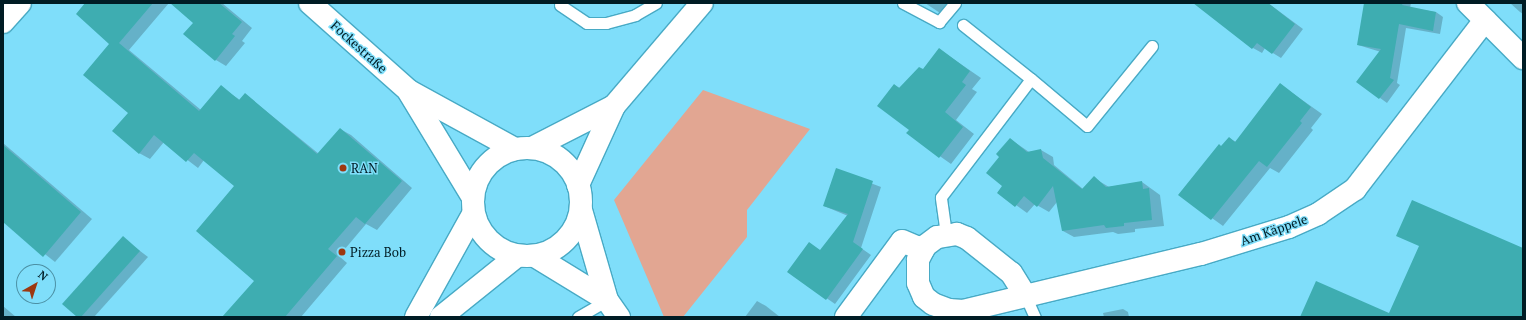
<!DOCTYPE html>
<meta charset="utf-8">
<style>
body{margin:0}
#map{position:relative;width:1526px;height:320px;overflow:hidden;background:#7fdefa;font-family:"PT Serif",serif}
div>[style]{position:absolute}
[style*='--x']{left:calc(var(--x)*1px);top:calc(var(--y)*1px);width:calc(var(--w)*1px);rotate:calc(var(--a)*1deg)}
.green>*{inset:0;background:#e2a692}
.shadow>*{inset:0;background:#0003}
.building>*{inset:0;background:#3eadb1}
.roads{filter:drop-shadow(1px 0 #48aac5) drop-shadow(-1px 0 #48aac5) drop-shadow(0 1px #48aac5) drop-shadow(0 -1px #48aac5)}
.service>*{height:11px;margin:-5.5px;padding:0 5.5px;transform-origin:5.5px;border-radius:5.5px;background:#fff}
.minor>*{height:22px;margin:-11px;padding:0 11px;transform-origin:11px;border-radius:11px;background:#fff}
.tertiary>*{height:22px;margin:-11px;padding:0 11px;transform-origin:11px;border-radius:11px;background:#fff}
.secondary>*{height:22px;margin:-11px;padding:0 11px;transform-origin:11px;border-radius:11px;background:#fff}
.secondary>.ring{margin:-11px;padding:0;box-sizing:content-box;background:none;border:22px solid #fff;border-radius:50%}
.dots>*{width:11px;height:11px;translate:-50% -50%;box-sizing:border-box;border:2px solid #7fdefa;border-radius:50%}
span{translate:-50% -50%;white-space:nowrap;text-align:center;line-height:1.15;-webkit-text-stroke:3px #7fdefa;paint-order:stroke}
.street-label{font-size:13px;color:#001c24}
.poi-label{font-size:13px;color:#001c24}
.left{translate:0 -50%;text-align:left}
.frame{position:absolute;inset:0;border:4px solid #001c24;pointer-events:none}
.north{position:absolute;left:16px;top:264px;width:40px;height:40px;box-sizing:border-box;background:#7fdefa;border:1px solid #4c90a4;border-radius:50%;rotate:39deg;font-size:11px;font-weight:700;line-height:16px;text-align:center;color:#001c24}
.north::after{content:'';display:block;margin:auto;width:14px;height:18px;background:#9d3810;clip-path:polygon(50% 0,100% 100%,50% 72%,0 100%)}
</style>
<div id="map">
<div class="green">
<div style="clip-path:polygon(703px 90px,810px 129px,747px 210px,747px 237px,683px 317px,664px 317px,614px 200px)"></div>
</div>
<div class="shadow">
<div style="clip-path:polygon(87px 3px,169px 3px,129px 50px,201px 110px,221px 87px,240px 100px,245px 94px,319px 154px,340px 129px,351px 135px,412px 188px,377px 230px,366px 224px,339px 256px,347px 263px,301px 317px,224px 317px,255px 281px,235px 186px,204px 160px,198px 168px,164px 142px,150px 159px,139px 153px,111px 44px)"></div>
<div style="clip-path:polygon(172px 3px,222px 3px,252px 28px,242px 41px,245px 43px,226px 66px,216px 60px,195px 23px)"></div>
<div style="clip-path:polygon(925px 3px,962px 3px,949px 19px)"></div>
<div style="clip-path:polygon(1195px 3px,1268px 3px,1303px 29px,1281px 58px,1265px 48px,1262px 53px,1253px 48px)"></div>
<div style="clip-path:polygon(1366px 3px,1411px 3px,1410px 8px,1436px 12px,1443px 17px,1440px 34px,1406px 28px,1397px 83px,1400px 85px,1387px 103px,1358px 82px,1381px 52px,1358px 45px)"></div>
<div style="clip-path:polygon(1510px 3px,1523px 3px,1523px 14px,1520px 12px)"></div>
<div style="clip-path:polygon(939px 49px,981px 78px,972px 89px,977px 92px,956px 120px,974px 134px,951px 164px,907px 133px,910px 130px,894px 85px,900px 88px,923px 70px)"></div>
<div style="clip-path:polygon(1281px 85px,1322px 114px,1311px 128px,1313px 130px,1279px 173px,1270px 168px,1223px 226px,1180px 195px,1229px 138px,1236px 142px)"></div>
<div style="clip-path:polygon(1010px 139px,1029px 152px,1041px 150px,1053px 157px,1054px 165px,1083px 189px,1094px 178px,1109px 187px,1142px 182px,1160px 195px,1164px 226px,1135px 229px,1135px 232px,1118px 234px,1113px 232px,1074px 237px,1063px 231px,1057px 202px,1049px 212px,1035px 204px,1027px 213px,998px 192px,1004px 186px,1001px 157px)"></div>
<div style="clip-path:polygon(3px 143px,92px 219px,55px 262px,3px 221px)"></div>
<div style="clip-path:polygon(836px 170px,881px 187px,861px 248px,871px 255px,835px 304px,789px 272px,809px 243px,821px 251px,848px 216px,824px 206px)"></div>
<div style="clip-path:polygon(123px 238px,148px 257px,94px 317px,78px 317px)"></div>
<div style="clip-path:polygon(757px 301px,766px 306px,780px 317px,745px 317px)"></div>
<div style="clip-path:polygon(3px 306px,16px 317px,3px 317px)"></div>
<div style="clip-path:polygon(1123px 309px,1128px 312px,1129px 317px,1104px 317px,1103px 313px)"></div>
</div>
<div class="building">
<div style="clip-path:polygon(85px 3px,153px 3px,119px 43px,199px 111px,221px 85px,239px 100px,245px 93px,317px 154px,340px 128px,402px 181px,365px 224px,356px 217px,328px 249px,337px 256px,285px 317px,222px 317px,254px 281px,196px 231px,234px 186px,194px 153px,186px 162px,154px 135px,139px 154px,112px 131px,128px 113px,83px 75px,109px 44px,76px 14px)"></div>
<div style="clip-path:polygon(170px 3px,219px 3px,242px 22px,232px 34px,235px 36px,215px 61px,183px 34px,193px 23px)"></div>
<div style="clip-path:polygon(1193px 3px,1268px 3px,1295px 24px,1272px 54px,1257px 43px,1252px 49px)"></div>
<div style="clip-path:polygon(1364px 3px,1403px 3px,1402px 5px,1436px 12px,1433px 31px,1399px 24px,1390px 78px,1394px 80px,1379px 99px,1356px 82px,1381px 49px,1357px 45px)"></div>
<div style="clip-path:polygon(939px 48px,970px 71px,962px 82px,966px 85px,945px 112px,963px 127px,939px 158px,906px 133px,909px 130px,877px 106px,894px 84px,899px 88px,919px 67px,923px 69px)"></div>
<div style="clip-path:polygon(1280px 83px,1311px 107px,1300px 121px,1302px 123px,1267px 167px,1259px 161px,1211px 220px,1178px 195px,1219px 144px,1221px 146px,1229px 137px,1235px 142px)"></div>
<div style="clip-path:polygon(1010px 138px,1027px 152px,1041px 149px,1043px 158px,1082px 189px,1094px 176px,1106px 187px,1142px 181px,1143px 189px,1149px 188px,1152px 220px,1124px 223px,1124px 226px,1106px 228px,1104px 225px,1062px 231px,1053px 186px,1037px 207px,1024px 196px,1015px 207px,997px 193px,1002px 186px,986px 173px,999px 157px,996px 154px)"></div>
<div style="clip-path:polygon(3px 145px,81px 212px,43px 257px,3px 222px)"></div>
<div style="clip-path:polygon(836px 168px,873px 181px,853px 242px,863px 249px,826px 300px,787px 272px,809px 242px,820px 250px,848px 214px,823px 206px)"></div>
<div style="clip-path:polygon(1412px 200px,1523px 248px,1523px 317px,1300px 317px,1316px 281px,1389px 313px,1419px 246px,1396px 236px)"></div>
<div style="clip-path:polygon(123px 236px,140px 251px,81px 317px,77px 317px,62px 304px)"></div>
</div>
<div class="roads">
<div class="service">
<div style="--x:903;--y:3;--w:41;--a:27.8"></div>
<div style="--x:939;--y:22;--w:25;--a:-50"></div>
<div style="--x:560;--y:5;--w:32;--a:34"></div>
<div style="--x:587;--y:23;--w:19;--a:0"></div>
<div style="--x:606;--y:23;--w:30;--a:-15"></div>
<div style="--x:635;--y:15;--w:24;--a:-30"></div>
<div style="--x:1031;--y:79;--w:73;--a:40"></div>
<div style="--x:1087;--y:126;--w:103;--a:-50.9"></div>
<div style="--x:946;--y:234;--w:37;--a:-98"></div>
<div style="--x:941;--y:197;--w:148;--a:-52.7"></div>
<div style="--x:1031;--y:79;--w:87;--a:-141.5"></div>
<div style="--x:1025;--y:295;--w:24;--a:66"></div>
<div style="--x:578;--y:317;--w:34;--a:-30"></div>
</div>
<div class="minor">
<div style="--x:310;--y:3;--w:132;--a:41.6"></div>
<div style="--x:409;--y:91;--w:121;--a:28.7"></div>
<div style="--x:1468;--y:3;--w:78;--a:45"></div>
<div style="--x:3;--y:22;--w:25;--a:-48"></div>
<div style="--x:409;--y:92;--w:122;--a:58.8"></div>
<div style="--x:1025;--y:295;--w:26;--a:-122"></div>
<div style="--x:1011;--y:273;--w:56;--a:-141.5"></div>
<div style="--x:967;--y:238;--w:11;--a:-158"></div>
<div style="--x:957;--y:234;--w:20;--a:171"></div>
<div style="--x:937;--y:237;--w:15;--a:143"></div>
<div style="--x:925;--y:246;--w:16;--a:117"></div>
<div style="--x:918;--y:260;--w:23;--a:90"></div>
<div style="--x:918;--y:283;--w:15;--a:67"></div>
<div style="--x:924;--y:297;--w:11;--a:38"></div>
<div style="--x:933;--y:304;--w:17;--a:21"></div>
<div style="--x:949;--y:310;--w:14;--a:4"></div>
<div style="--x:963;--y:311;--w:245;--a:-13.5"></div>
<div style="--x:1201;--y:254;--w:92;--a:-17.1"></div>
<div style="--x:1289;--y:227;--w:32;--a:-24"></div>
<div style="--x:1318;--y:214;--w:45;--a:-34"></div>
<div style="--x:1355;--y:189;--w:213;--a:-52.4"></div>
<div style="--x:846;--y:317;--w:94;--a:-53.6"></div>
<div style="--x:902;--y:241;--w:23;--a:23"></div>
</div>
<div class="tertiary">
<div style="--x:581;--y:210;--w:94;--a:73.9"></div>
<div style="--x:607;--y:300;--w:21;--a:55"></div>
<div style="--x:535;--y:256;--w:84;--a:31.4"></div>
</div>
<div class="secondary">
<div class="ring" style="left:473px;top:148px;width:86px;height:86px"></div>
<div style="--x:532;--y:148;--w:92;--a:-27.1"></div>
<div style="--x:578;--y:185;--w:87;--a:-65.5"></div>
<div style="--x:614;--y:106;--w:135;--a:-49.5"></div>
<div style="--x:416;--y:317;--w:118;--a:-61"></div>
<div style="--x:441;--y:317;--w:97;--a:-38.8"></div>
</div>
</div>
<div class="dots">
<div style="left:343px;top:168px;background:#9d3810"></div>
<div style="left:342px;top:252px;background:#9d3810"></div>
</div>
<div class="street-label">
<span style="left:359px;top:47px;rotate:42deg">Fockestraße</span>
<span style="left:1274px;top:230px;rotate:-19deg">Am Käppele</span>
</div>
<div class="poi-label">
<span class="left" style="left:351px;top:168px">RAN</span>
<span class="left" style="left:350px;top:252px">Pizza Bob</span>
</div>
<div class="frame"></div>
<div class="north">N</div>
</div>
